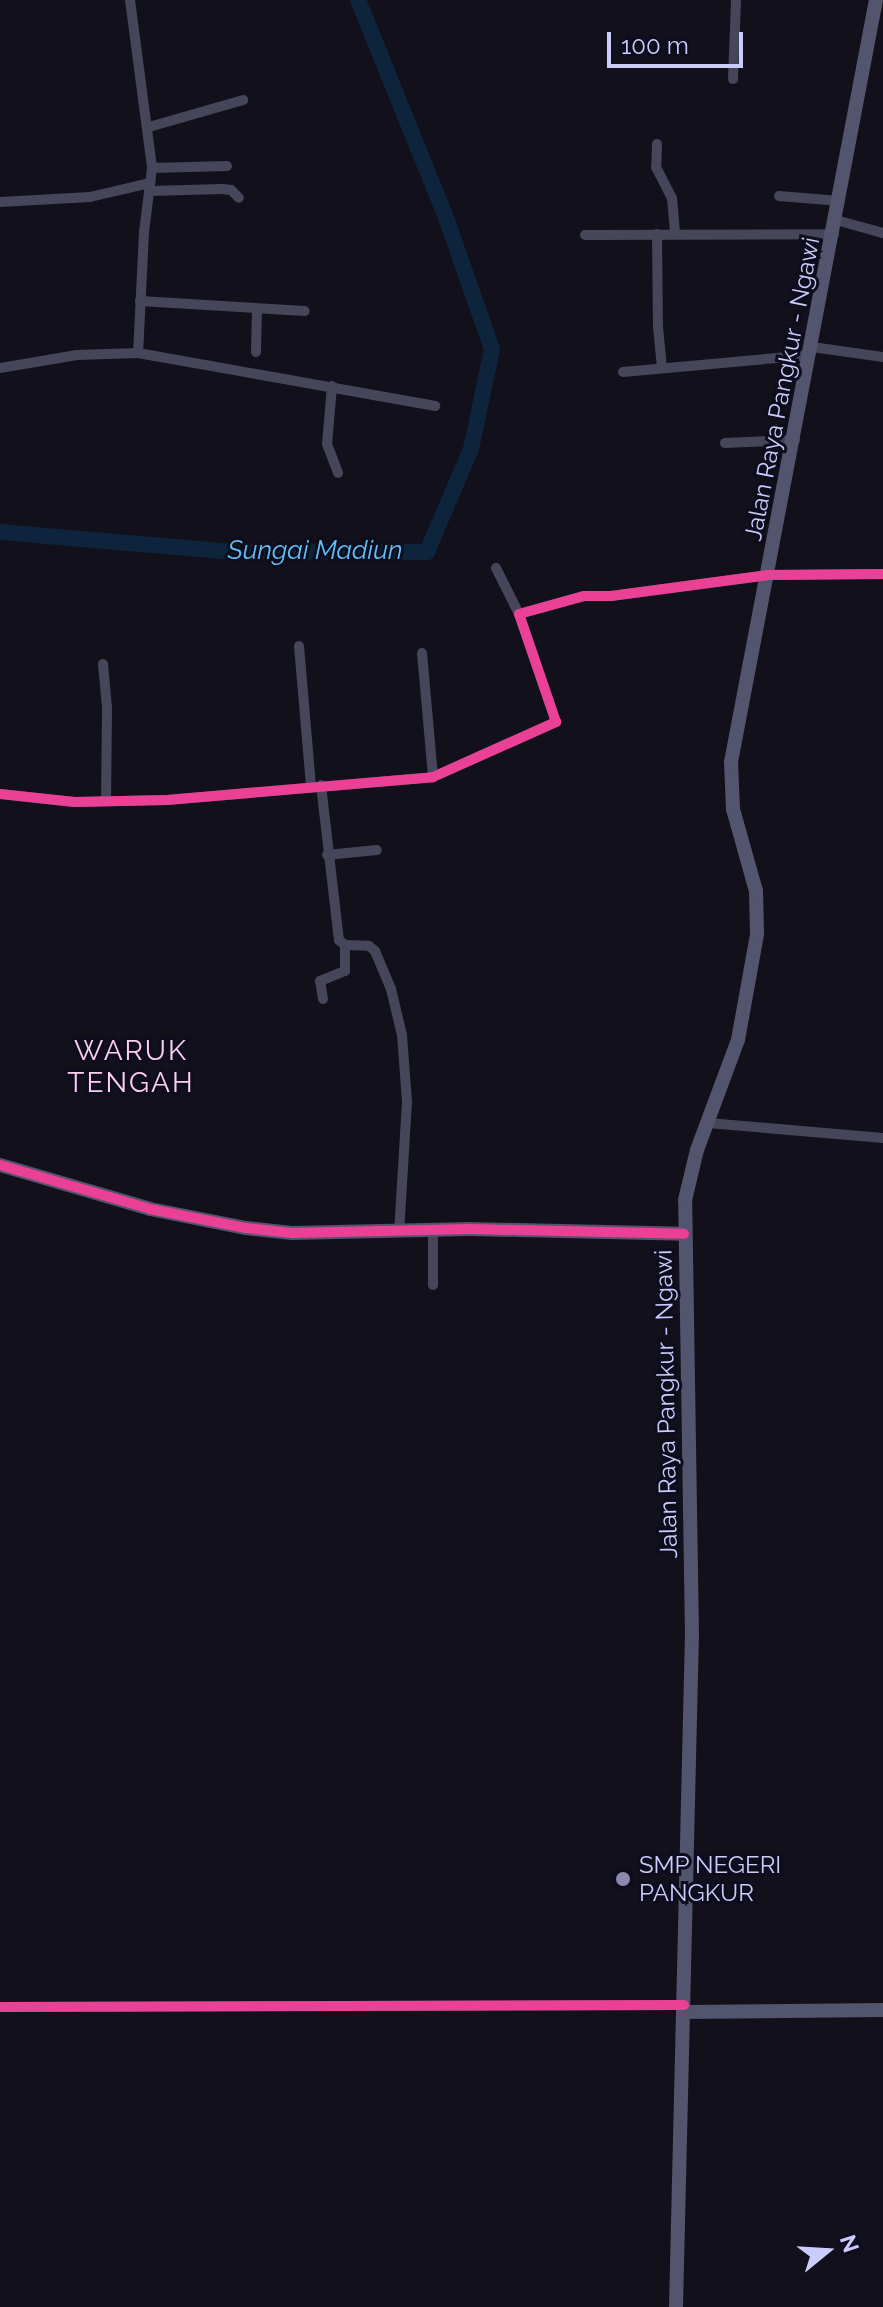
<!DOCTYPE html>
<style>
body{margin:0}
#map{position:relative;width:883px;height:2307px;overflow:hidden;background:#12101a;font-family:Raleway,sans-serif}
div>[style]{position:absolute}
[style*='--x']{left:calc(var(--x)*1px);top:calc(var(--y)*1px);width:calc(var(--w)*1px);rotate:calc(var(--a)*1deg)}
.river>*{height:16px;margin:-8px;padding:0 8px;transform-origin:8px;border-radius:8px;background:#0e243d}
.street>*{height:10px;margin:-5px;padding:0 5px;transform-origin:5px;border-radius:5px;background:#46465a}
.secondary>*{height:14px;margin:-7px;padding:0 7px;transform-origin:7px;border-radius:7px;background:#53546d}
.cycleway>*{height:10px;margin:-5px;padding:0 5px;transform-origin:5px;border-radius:5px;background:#ea4096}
.dots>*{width:22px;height:22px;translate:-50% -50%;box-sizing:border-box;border:4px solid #0e0d1d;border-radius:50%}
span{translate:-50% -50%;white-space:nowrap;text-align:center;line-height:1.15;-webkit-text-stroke:6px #0e0d1d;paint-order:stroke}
.street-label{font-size:24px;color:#ccccfc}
.poi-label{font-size:24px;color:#ccccfc}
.left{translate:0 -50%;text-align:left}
.water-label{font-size:26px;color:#60bff6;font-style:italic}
.quarter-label{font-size:28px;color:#fccef0;letter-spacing:2px}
.north{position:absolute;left:787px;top:2211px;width:80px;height:80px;-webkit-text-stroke:6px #0e0d1d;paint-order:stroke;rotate:72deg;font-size:22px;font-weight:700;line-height:32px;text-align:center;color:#ccccfc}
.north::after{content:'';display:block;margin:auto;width:28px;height:36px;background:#ccccfc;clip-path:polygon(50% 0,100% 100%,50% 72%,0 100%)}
.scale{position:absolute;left:607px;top:32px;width:136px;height:36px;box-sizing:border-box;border:4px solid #ccccfc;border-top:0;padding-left:10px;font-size:24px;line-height:28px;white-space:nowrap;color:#ccccfc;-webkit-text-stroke:6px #0e0d1d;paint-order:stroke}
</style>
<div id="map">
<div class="river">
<div style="--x:0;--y:532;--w:223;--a:4.9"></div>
<div style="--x:222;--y:551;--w:205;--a:0.3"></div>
<div style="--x:427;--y:552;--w:112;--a:-66.9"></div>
<div style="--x:471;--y:449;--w:102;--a:-78.1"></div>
<div style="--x:492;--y:349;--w:142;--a:-109.3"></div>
<div style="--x:445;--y:215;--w:232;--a:-112"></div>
</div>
<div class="street">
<div style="--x:130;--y:0;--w:169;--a:82.5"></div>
<div style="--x:152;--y:168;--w:64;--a:97.1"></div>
<div style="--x:144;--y:232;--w:121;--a:92.8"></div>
<div style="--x:733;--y:79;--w:79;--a:-87.8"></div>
<div style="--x:149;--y:127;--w:98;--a:-16"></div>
<div style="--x:657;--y:144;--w:23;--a:92"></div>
<div style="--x:656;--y:167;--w:35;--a:63"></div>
<div style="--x:672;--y:198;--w:35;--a:85"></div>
<div style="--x:152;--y:168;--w:75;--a:-1.5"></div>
<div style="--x:150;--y:191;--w:72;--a:-1.6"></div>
<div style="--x:222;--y:189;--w:9;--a:6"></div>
<div style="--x:231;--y:190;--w:11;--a:45"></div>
<div style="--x:779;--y:196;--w:61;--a:4.7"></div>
<div style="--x:0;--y:202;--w:90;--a:-3.2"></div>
<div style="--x:90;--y:197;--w:62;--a:-13.1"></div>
<div style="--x:836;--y:220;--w:49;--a:15.5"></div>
<div style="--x:657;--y:234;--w:93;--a:89.4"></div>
<div style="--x:658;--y:327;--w:41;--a:84.4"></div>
<div style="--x:585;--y:235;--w:249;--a:-0.2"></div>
<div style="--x:140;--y:301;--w:165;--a:3.5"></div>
<div style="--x:812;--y:347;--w:72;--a:8"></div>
<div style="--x:256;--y:352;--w:43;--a:-88.7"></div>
<div style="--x:0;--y:368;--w:78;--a:-9.6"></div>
<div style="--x:77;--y:355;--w:61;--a:-1.9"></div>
<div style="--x:138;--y:353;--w:302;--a:10.1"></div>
<div style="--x:623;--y:372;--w:188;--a:-5.2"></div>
<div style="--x:332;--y:386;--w:58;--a:94.9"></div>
<div style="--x:327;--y:444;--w:31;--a:69"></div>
<div style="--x:725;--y:443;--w:70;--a:-2.5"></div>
<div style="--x:496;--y:568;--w:51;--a:63.4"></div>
<div style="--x:299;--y:646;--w:141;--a:85.1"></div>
<div style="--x:422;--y:653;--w:124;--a:84.9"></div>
<div style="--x:103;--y:664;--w:44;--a:84.8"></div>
<div style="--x:107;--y:708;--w:93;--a:90.6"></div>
<div style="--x:321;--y:785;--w:156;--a:83.4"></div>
<div style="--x:339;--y:940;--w:8;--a:40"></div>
<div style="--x:345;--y:945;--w:24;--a:2"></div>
<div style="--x:369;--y:946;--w:8;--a:40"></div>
<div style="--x:375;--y:951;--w:41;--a:67.2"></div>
<div style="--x:391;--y:989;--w:47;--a:76.6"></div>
<div style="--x:402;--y:1035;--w:67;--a:85.7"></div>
<div style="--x:407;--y:1102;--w:130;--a:93.5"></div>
<div style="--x:0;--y:794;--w:75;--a:6.1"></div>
<div style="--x:75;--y:802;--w:92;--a:-1.2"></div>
<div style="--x:167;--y:800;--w:267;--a:-4.9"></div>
<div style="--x:433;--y:777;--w:135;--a:-24.1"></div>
<div style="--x:556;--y:722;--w:114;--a:-108.9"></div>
<div style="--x:519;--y:614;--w:67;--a:-15.5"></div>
<div style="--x:584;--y:596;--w:27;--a:0"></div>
<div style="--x:611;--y:596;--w:159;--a:-7.6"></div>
<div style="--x:769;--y:575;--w:114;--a:-0.5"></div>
<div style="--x:327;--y:855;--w:50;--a:-5.7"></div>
<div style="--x:323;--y:999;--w:18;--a:-99"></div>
<div style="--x:320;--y:981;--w:27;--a:-22"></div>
<div style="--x:345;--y:971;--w:26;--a:-90"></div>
<div style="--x:708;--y:1123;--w:176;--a:4.9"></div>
<div style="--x:433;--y:1285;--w:55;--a:-90"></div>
<div style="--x:0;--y:2007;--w:684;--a:-0.17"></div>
</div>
<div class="secondary">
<div style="--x:0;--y:1165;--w:156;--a:16.3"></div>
<div style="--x:150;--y:1209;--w:98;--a:11.2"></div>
<div style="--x:246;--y:1228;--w:46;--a:6.2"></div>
<div style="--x:292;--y:1233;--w:178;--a:-1.3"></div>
<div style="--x:470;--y:1229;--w:214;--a:1.3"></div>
<div style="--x:684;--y:2012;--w:199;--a:-0.6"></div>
<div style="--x:676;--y:2307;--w:672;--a:-88.64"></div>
<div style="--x:692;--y:1635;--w:435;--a:-90.9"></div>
<div style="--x:685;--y:1200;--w:51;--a:-76.5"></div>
<div style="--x:697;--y:1150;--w:117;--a:-69.6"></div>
<div style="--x:738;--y:1040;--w:108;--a:-79.8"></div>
<div style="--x:757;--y:934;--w:43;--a:-91.3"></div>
<div style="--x:756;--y:891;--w:85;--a:-105.7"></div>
<div style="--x:733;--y:809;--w:47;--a:-92.4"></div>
<div style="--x:731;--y:762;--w:776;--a:-79.23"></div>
</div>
<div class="cycleway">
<div style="--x:0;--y:794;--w:75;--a:6.1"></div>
<div style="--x:75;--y:802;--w:92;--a:-1.2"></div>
<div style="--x:167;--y:800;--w:267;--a:-4.9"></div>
<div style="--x:433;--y:777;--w:135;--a:-24.1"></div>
<div style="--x:556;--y:722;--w:114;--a:-108.9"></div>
<div style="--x:519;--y:614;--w:67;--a:-15.5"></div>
<div style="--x:584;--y:596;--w:27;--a:0"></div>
<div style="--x:611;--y:596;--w:159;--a:-7.6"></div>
<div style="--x:769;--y:575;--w:114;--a:-0.5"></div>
<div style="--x:0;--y:1165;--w:156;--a:16.3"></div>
<div style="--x:150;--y:1209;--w:98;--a:11.2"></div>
<div style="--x:246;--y:1228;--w:46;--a:6.2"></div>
<div style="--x:292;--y:1233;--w:178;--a:-1.3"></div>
<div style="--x:470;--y:1229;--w:214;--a:1.3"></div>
<div style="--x:0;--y:2007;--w:684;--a:-0.17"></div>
</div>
<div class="dots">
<div style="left:623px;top:1879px;background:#8b8aad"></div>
</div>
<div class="street-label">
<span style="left:782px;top:389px;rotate:-79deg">Jalan Raya Pangkur - Ngawi</span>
<span style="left:666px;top:1404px;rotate:-91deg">Jalan Raya Pangkur - Ngawi</span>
</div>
<div class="poi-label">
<span class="left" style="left:639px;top:1879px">SMP NEGERI<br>PANGKUR</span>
</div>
<div class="water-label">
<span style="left:315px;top:551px">Sungai Madiun</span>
</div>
<div class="quarter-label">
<span style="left:131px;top:1067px">WARUK<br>TENGAH</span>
</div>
<div class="north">N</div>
<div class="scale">100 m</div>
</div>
